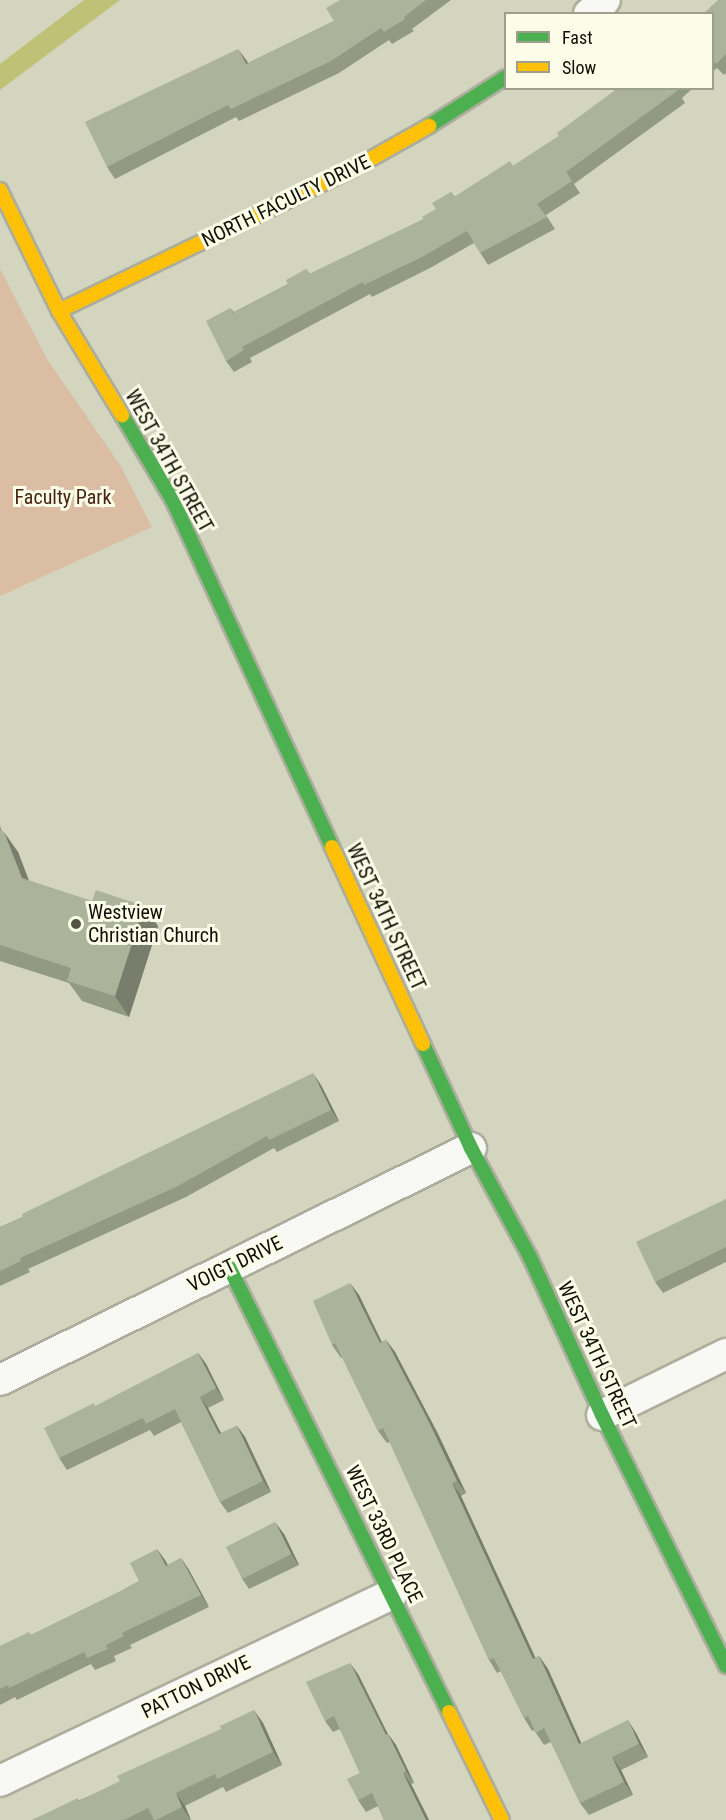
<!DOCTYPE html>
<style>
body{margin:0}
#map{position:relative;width:726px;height:1820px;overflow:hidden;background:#d3d5bf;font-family:"Roboto Condensed",sans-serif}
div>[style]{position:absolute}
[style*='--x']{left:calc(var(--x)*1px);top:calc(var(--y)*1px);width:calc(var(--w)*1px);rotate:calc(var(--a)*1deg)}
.green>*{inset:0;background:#dabda3}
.water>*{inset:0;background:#bfc176}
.roads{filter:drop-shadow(2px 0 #acad9c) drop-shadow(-2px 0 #acad9c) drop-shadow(0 2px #acad9c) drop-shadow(0 -2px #acad9c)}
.street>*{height:30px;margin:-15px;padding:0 15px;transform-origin:15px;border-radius:15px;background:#f8f9f5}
.fast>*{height:14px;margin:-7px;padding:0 7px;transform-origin:7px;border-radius:7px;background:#4caf50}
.slow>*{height:14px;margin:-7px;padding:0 7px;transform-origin:7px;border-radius:7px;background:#ffc107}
.wall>*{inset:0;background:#939a84}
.shaded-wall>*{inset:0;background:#787d6c}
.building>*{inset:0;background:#abb39a;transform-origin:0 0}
.dots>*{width:16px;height:16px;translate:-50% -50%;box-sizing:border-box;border:3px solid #fcfde9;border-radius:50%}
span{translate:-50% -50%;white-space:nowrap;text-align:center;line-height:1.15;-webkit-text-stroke:6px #fcfde9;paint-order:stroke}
.street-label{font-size:20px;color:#0f0f03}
.park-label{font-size:20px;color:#462410}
.poi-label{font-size:20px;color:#0f0f03}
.left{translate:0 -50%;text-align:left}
.legend{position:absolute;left:504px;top:12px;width:210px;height:78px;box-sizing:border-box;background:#fcfde9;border:2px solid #9d9e8d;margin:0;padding:8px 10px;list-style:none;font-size:18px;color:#0f0f03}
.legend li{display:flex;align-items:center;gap:12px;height:30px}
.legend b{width:30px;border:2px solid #9d9e8d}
</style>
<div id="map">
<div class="green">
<div style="clip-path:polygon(0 269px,47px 359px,120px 465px,152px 527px,0 596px)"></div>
</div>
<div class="water">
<div style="clip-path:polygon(84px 0,120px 0,0 90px,0 64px)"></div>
</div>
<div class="roads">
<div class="street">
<div style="--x:589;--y:14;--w:21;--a:-41"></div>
<div style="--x:0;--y:1380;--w:525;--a:-26.22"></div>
<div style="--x:602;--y:1415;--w:138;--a:-26.2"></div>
<div style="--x:0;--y:1781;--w:434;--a:-25.5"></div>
</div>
<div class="fast">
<div style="--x:429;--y:126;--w:91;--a:-32.5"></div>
<div style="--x:122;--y:415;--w:100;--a:59.3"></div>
<div style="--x:173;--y:501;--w:381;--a:65.3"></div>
<div style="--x:423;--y:1044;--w:115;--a:65.2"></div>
<div style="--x:471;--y:1148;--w:124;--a:61.6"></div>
<div style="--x:530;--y:1257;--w:174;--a:65.5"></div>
<div style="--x:602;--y:1415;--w:280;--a:63.7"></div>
<div style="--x:229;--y:1267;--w:496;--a:63.7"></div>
</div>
<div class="slow">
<div style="--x:0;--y:190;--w:135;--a:64"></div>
<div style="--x:59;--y:311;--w:122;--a:58.8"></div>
<div style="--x:59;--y:311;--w:324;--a:-25.8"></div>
<div style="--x:351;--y:170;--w:90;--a:-29.4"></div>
<div style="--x:332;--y:847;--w:217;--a:65.2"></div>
<div style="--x:449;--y:1712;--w:120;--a:63.9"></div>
</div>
</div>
<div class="wall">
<div style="clip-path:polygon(340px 0,451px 0,412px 29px,414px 31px,392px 44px,389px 40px,339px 73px,239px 121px,236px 117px,115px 179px,107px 167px,248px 63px,334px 21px)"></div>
<div style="clip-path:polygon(726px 0,726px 73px,724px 75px,717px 68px,712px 72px,712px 14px)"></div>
<div style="clip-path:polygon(618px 88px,693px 88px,682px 98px,685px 103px,574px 184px,580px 193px,546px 215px,555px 229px,488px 265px,474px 243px,430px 268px,372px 297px,370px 294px,250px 358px,252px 362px,234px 372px,226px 361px,230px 308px,234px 312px,288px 284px,306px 269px,310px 274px,424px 219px,436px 209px,451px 192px,455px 197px,513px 166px,559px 136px)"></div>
<div style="clip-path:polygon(0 826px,2px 831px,18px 852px,29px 881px,158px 926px,129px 1017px,82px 1001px,69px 983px,0 961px)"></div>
<div style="clip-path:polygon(321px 1085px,339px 1121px,277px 1152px,274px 1148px,186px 1197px,28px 1269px,30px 1272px,0 1286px,0 1227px)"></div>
<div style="clip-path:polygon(726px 1199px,726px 1262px,663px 1293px,655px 1282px)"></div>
<div style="clip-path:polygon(359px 1295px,382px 1342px,386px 1340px,395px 1352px,438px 1434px,466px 1493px,461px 1496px,535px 1658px,539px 1656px,548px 1669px,581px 1743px,636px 1733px,648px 1757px,621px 1770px,633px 1795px,589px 1815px,580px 1803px,551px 1742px,544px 1745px,534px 1730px,532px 1731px,524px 1718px,501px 1671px,497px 1673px,489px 1660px,390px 1442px,387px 1443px,378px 1431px,342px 1357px,341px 1358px,332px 1345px)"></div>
<div style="clip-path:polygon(198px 1353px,206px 1364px,224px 1400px,208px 1408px,221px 1433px,237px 1426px,245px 1437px,271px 1492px,228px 1513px,220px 1502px,181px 1422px,154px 1436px,150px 1430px,67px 1470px,59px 1458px)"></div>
<div style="clip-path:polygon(284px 1534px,299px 1565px,249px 1589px,241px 1577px)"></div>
<div style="clip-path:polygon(157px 1549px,168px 1565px,181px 1558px,189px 1570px,209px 1607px,130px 1645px,132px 1648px,114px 1656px,116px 1661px,95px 1670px,91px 1664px,17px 1700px,15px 1697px,0 1705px,0 1646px,31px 1635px,121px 1591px,139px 1581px)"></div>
<div style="clip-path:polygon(358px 1674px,388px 1734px,396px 1745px,414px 1783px,411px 1784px,429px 1820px,384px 1820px,378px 1806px,366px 1812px,358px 1800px,360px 1773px,340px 1729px,333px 1732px,325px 1721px)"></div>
<div style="clip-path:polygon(263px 1723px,282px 1765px,226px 1792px,223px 1787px,185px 1806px,191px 1820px,32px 1820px)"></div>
</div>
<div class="shaded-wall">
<div style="clip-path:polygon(238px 49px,247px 61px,254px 76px,246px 64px)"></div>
<div style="clip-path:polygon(4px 832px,18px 852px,36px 899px,22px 878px)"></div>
<div style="clip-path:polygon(144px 906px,158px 926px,129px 1017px,115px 996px)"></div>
<div style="clip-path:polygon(313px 1073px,321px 1085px,339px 1121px,331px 1110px)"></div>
<div style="clip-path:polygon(350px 1283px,359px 1295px,388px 1356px,380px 1343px)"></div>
<div style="clip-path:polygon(386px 1340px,395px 1352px,438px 1434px,466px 1493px,457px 1481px)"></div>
<div style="clip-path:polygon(198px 1353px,206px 1364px,224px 1400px,216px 1388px)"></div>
<div style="clip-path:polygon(200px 1397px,208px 1408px,227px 1445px,219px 1434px)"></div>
<div style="clip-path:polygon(237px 1426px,245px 1437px,271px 1492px,263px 1481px)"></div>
<div style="clip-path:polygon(452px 1483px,461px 1496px,542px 1672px,533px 1659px)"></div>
<div style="clip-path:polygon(275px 1522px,284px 1534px,299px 1565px,291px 1554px)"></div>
<div style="clip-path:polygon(157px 1549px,165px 1560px,174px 1578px,166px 1566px)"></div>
<div style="clip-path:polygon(181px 1558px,189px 1570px,209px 1607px,201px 1595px)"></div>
<div style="clip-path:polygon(539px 1656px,548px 1669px,587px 1756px,579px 1744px)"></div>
<div style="clip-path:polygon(350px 1663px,358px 1674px,394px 1747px,386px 1735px)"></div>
<div style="clip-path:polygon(254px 1710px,263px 1723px,282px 1765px,273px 1752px)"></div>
<div style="clip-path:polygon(628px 1720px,636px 1733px,648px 1757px,639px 1744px)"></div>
<div style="clip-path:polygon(388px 1734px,396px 1745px,414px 1783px,406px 1771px)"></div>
<div style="clip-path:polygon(612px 1757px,621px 1770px,633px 1795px,624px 1782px)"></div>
<div style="clip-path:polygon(403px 1773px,411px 1784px,429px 1820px,426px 1820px)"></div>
<div style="clip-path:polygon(176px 1793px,185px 1806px,191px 1820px,182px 1807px)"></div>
</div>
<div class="building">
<div style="clip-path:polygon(340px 0,426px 0,404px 17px,405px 19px,384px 32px,381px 28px,331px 61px,231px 109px,228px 105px,107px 167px,85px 122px,238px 49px,246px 64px,334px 21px,326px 8px)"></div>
<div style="clip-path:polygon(718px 0,726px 0,726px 54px,716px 64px,712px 60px,712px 14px,703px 14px)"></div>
<div style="clip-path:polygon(618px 88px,674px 88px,677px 91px,566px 172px,572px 181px,537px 204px,547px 217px,480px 253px,467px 231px,422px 257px,364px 285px,363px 282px,242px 347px,244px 350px,226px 361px,206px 321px,230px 308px,233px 313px,288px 284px,286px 280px,306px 269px,309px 274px,424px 219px,422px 217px,436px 209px,432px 203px,451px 192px,454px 197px,510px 161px,513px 166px,559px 136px,557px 133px)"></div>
<div style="clip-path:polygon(0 830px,4px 832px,22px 878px,92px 901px,96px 890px,144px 906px,115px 996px,67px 981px,71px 968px,0 945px)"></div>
<div style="clip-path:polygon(313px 1073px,331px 1110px,269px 1140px,267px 1136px,178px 1186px,20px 1258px,21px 1261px,0 1271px,0 1227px,23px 1217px,22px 1214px)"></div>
<div style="clip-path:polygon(726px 1199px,726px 1247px,655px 1282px,636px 1242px)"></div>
<div style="clip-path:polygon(350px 1283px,380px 1343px,386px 1340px,429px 1422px,457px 1481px,452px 1483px,533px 1659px,539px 1656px,579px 1744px,628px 1720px,639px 1744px,612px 1757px,624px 1782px,580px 1803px,544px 1728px,536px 1733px,528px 1716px,524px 1718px,494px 1658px,489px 1660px,383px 1428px,378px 1431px,335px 1343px,332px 1345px,313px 1301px)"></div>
<div style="clip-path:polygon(198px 1353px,216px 1388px,200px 1397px,219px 1434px,237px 1426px,263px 1481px,220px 1502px,175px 1409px,146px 1424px,143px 1418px,59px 1458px,44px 1428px,94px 1403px,95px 1406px)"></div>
<div style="left:275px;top:1522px;width:36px;height:55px;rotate:63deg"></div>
<div style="clip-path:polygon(157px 1549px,166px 1566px,181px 1558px,201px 1595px,122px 1633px,124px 1636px,106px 1645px,108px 1649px,87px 1658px,84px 1652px,9px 1688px,8px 1685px,0 1689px,0 1646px,29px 1632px,31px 1635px,121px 1591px,139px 1581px,130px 1563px)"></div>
<div style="clip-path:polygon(350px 1663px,386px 1735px,388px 1734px,406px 1771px,403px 1773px,426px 1820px,384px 1820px,372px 1793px,358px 1800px,347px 1779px,360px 1773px,334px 1716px,325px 1721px,306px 1682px)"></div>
<div style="clip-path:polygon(254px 1710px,273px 1752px,217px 1779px,215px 1774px,176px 1793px,182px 1807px,156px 1820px,154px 1820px,148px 1808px,124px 1820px,32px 1820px,78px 1798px,79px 1801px,120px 1781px,117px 1776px,221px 1729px,220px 1726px)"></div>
</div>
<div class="dots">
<div style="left:76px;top:924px;background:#545445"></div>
</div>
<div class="street-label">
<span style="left:286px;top:201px;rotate:-26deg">NORTH FACULTY DRIVE</span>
<span style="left:169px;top:461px;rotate:61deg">WEST 34TH STREET</span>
<span style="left:386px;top:917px;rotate:65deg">WEST 34TH STREET</span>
<span style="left:235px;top:1264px;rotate:-26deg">VOIGT DRIVE</span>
<span style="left:597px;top:1355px;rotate:65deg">WEST 34TH STREET</span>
<span style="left:384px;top:1534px;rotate:64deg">WEST 33RD PLACE</span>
<span style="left:196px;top:1687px;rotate:-26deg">PATTON DRIVE</span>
</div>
<div class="park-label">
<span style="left:63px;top:497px">Faculty Park</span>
</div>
<div class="poi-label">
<span class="left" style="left:88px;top:924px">Westview<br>Christian Church</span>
</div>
<ul class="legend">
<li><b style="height:8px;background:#4caf50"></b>Fast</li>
<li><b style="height:8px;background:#ffc107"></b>Slow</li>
</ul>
</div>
